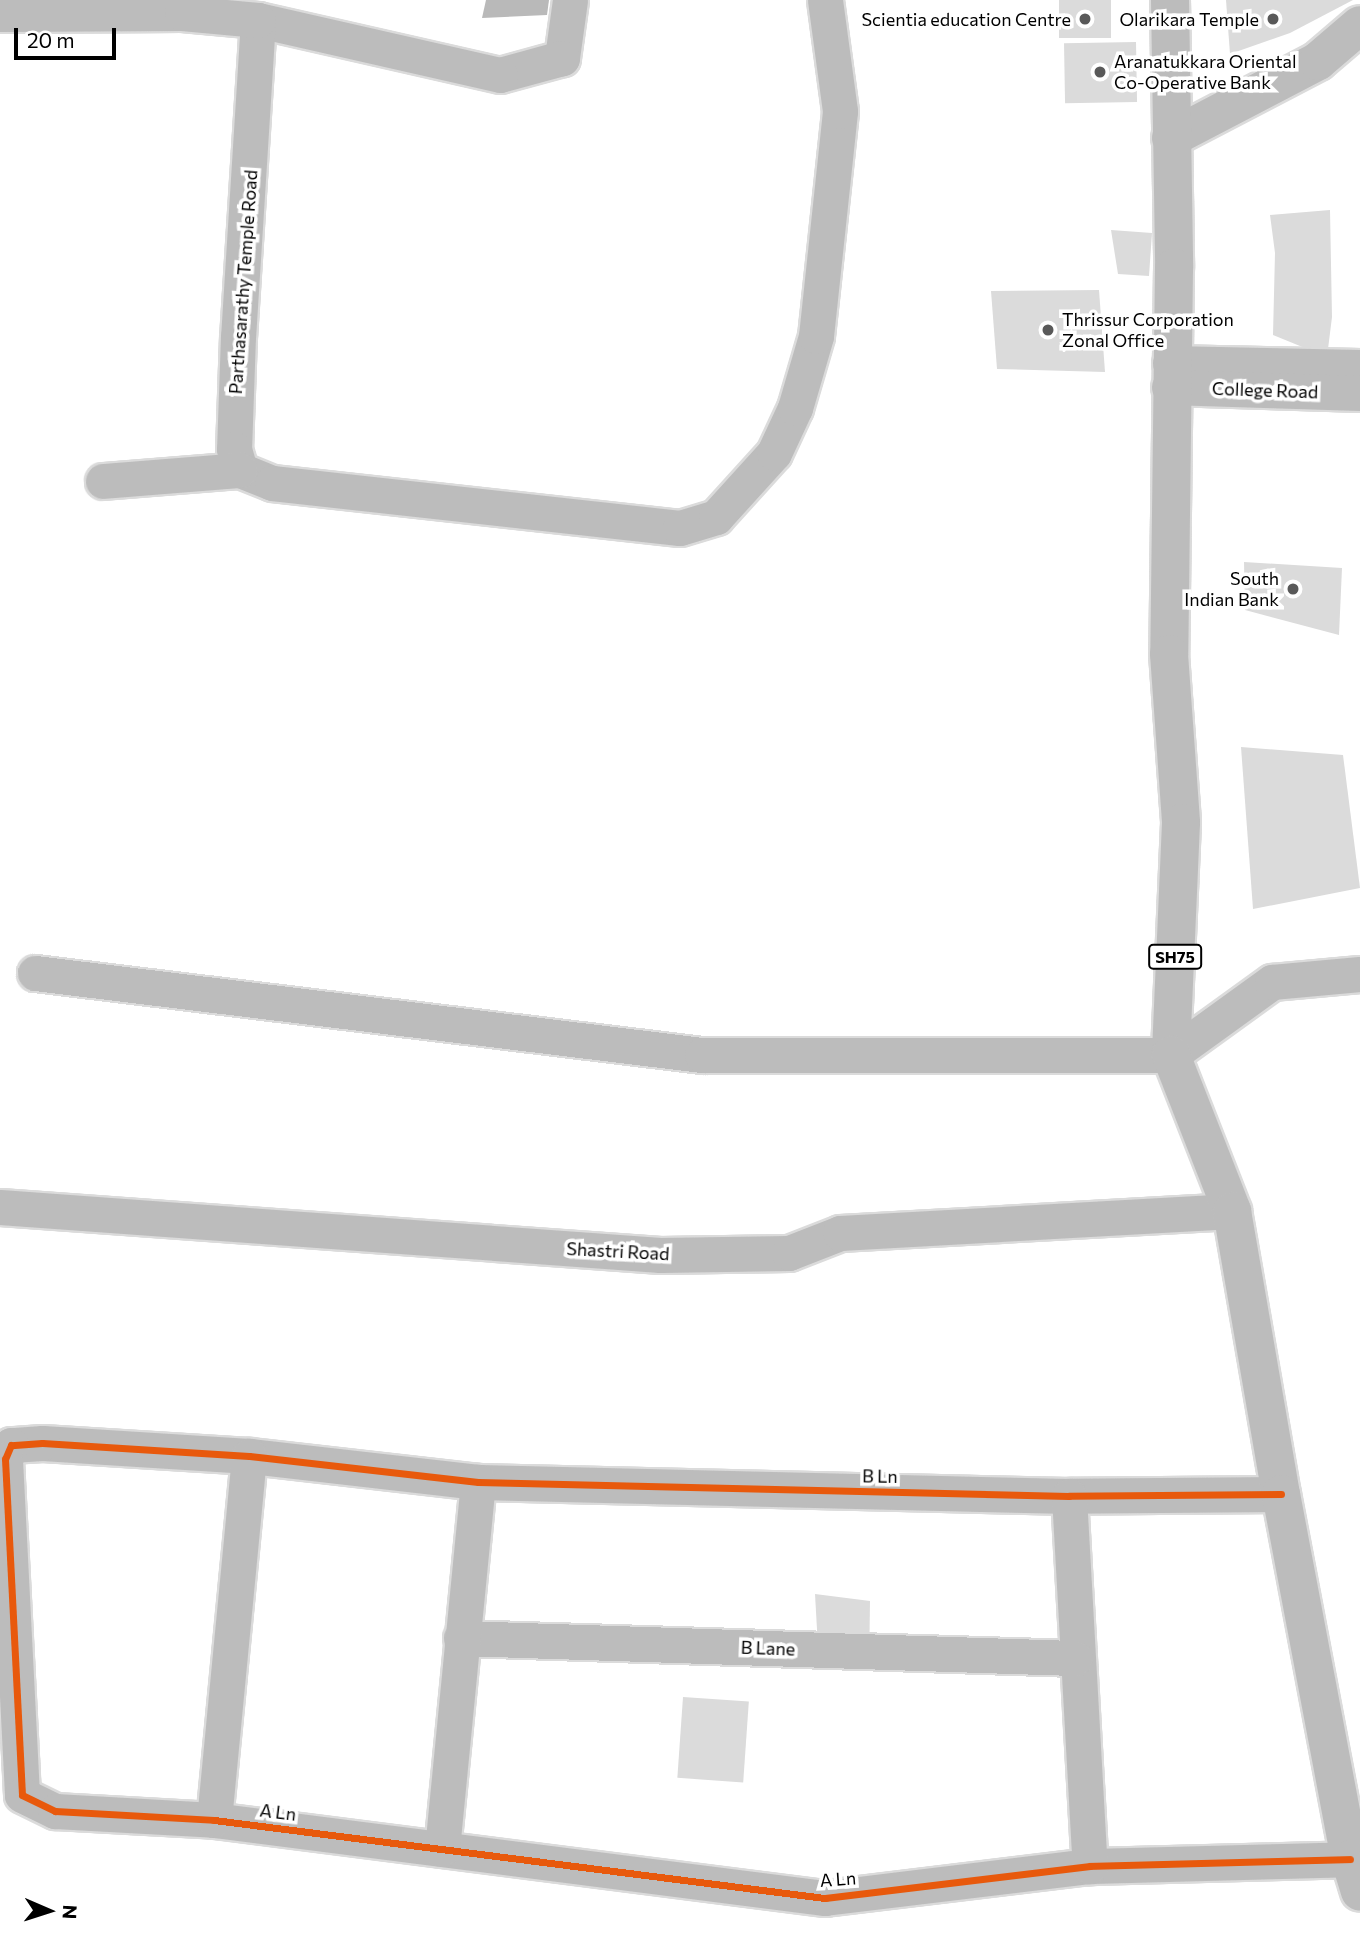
<!DOCTYPE html>
<style>
body{margin:0}
#map{position:relative;width:1360px;height:1960px;overflow:hidden;background:#fff;font-family:Commissioner,sans-serif}
div>[style]{position:absolute}
[style*='--x']{left:calc(var(--x)*1px);top:calc(var(--y)*1px);width:calc(var(--w)*1px);rotate:calc(var(--a)*1deg)}
.water>*{inset:0;background:#b9b9b9}
.building>*{inset:0;background:#dbdbdb;transform-origin:0 0}
.roads{filter:drop-shadow(2px 0 #dbdbdb) drop-shadow(-2px 0 #dbdbdb) drop-shadow(0 2px #dbdbdb) drop-shadow(0 -2px #dbdbdb)}
.minor>*{height:35px;margin:-17.5px;padding:0 17.5px;transform-origin:17.5px;border-radius:17.5px;background:#bcbcbc}
.tertiary>*{height:38px;margin:-19px;padding:0 19px;transform-origin:19px;border-radius:19px;background:#bcbcbc}
.primary>*{height:38px;margin:-19px;padding:0 19px;transform-origin:19px;border-radius:19px;background:#bcbcbc}
.cycleway>*{height:7px;margin:-3.5px;padding:0 3.5px;transform-origin:3.5px;border-radius:3.5px;background:#e8590c}
.dots>*{width:19px;height:19px;translate:-50% -50%;box-sizing:border-box;border:4px solid #fff;border-radius:50%}
span{translate:-50% -50%;white-space:nowrap;text-align:center;line-height:1.15;-webkit-text-stroke:7px #fff;paint-order:stroke}
.shield-label span{padding:2px 5px;background:#fff;border:2px solid;border-radius:5px;-webkit-text-stroke-width:0}
.shield-label{font-size:16px;color:#000;font-weight:700}
.poi-label{font-size:18px;color:#000}
.right{translate:-100% -50%;text-align:right}
.left{translate:0 -50%;text-align:left}
.street-label{font-size:18px;color:#000}
.north{position:absolute;left:14px;top:1876px;width:70px;height:70px;-webkit-text-stroke:5px #fff;paint-order:stroke;rotate:93deg;font-size:19px;font-weight:700;line-height:28px;text-align:center;color:#000}
.north::after{content:'';display:block;margin:auto;width:24px;height:32px;background:#000;clip-path:polygon(50% 0,100% 100%,50% 72%,0 100%)}
.scale{position:absolute;left:14px;top:28px;width:102px;height:32px;box-sizing:border-box;border:4px solid #000;border-top:0;padding-left:9px;font-size:21px;line-height:24px;white-space:nowrap;color:#000;-webkit-text-stroke:5px #fff;paint-order:stroke}
</style>
<div id="map">
<div class="water">
<div style="clip-path:polygon(486px 0,549px 0,547px 15px,482px 18px)"></div>
</div>
<div class="building">
<div style="left:1059px;top:0;width:52px;height:38px"></div>
<div style="clip-path:polygon(1226px 0,1353px 0,1290px 33px,1230px 54px)"></div>
<div style="left:1136px;top:42px;width:60px;height:72px;rotate:89deg"></div>
<div style="clip-path:polygon(1330px 210px,1332px 317px,1327px 357px,1273px 335px,1275px 253px,1270px 215px)"></div>
<div style="clip-path:polygon(1111px 230px,1152px 233px,1149px 276px,1118px 274px)"></div>
<div style="clip-path:polygon(1099px 290px,1105px 372px,997px 369px,991px 291px)"></div>
<div style="clip-path:polygon(1244px 562px,1342px 568px,1339px 635px,1245px 610px)"></div>
<div style="clip-path:polygon(1241px 747px,1343px 755px,1360px 888px,1253px 909px)"></div>
<div style="clip-path:polygon(815px 1594px,870px 1601px,869px 1670px,819px 1665px)"></div>
<div style="left:683px;top:1697px;width:66px;height:81px;rotate:4deg"></div>
</div>
<div class="roads">
<div class="minor">
<div style="--x:570;--y:0;--w:59;--a:97.9"></div>
<div style="--x:562;--y:58;--w:64;--a:164.7"></div>
<div style="--x:500;--y:75;--w:248;--a:-167.2"></div>
<div style="--x:258;--y:20;--w:317;--a:93.6"></div>
<div style="--x:238;--y:336;--w:113;--a:92"></div>
<div style="--x:234;--y:449;--w:22;--a:74"></div>
<div style="--x:240;--y:470;--w:35;--a:22"></div>
<div style="--x:272;--y:483;--w:410;--a:6.3"></div>
<div style="--x:680;--y:528;--w:38;--a:-17"></div>
<div style="--x:716;--y:517;--w:86;--a:-47.8"></div>
<div style="--x:774;--y:453;--w:50;--a:-65"></div>
<div style="--x:795;--y:408;--w:75;--a:-73.7"></div>
<div style="--x:816;--y:336;--w:226;--a:-83.9"></div>
<div style="--x:840;--y:111;--w:112;--a:-97.7"></div>
<div style="--x:0;--y:14;--w:182;--a:-0.3"></div>
<div style="--x:182;--y:13;--w:76;--a:5.3"></div>
<div style="--x:1170;--y:363;--w:190;--a:1.2"></div>
<div style="--x:1169;--y:387;--w:191;--a:1.8"></div>
<div style="--x:103;--y:481;--w:137;--a:-4.6"></div>
<div style="--x:35;--y:973;--w:672;--a:7.01"></div>
<div style="--x:702;--y:1055;--w:469;--a:0"></div>
<div style="--x:1171;--y:1055;--w:125;--a:-35.9"></div>
<div style="--x:1272;--y:982;--w:88;--a:-5.2"></div>
<div style="--x:0;--y:1207;--w:662;--a:4.16"></div>
<div style="--x:660;--y:1255;--w:129;--a:-0.9"></div>
<div style="--x:789;--y:1253;--w:55;--a:-21.4"></div>
<div style="--x:840;--y:1233;--w:393;--a:-3.2"></div>
<div style="--x:1281;--y:1494;--w:212;--a:179.5"></div>
<div style="--x:1069;--y:1496;--w:591;--a:-178.64"></div>
<div style="--x:478;--y:1482;--w:230;--a:-173.5"></div>
<div style="--x:249;--y:1456;--w:207;--a:-176.4"></div>
<div style="--x:42;--y:1443;--w:31;--a:176"></div>
<div style="--x:11;--y:1445;--w:15;--a:113"></div>
<div style="--x:5;--y:1459;--w:336;--a:87.1"></div>
<div style="--x:22;--y:1795;--w:37;--a:26"></div>
<div style="--x:55;--y:1811;--w:159;--a:3.2"></div>
<div style="--x:214;--y:1820;--w:616;--a:7.28"></div>
<div style="--x:825;--y:1898;--w:267;--a:-6.9"></div>
<div style="--x:1090;--y:1866;--w:260;--a:-1.5"></div>
<div style="--x:1069;--y:1496;--w:371;--a:86.8"></div>
<div style="--x:461;--y:1638;--w:614;--a:1.87"></div>
<div style="--x:214;--y:1820;--w:366;--a:-84.5"></div>
<div style="--x:442;--y:1849;--w:369;--a:-84.4"></div>
</div>
<div class="tertiary">
<div style="--x:1171;--y:138;--w:166;--a:-27.6"></div>
<div style="--x:1318;--y:61;--w:55;--a:-40.6"></div>
</div>
<div class="primary">
<div style="--x:1170;--y:0;--w:268;--a:89.1"></div>
<div style="--x:1174;--y:268;--w:386;--a:90.7"></div>
<div style="--x:1169;--y:654;--w:169;--a:85.9"></div>
<div style="--x:1181;--y:823;--w:232;--a:92.5"></div>
<div style="--x:1171;--y:1055;--w:168;--a:68.6"></div>
<div style="--x:1232;--y:1211;--w:287;--a:80.2"></div>
<div style="--x:1281;--y:1494;--w:371;--a:79.3"></div>
<div style="--x:1350;--y:1859;--w:34;--a:73"></div>
</div>
</div>
<div class="cycleway">
<div style="--x:1281;--y:1494;--w:212;--a:179.5"></div>
<div style="--x:1069;--y:1496;--w:591;--a:-178.64"></div>
<div style="--x:478;--y:1482;--w:230;--a:-173.5"></div>
<div style="--x:249;--y:1456;--w:207;--a:-176.4"></div>
<div style="--x:42;--y:1443;--w:31;--a:176"></div>
<div style="--x:11;--y:1445;--w:15;--a:113"></div>
<div style="--x:5;--y:1459;--w:336;--a:87.1"></div>
<div style="--x:22;--y:1795;--w:37;--a:26"></div>
<div style="--x:55;--y:1811;--w:159;--a:3.2"></div>
<div style="--x:214;--y:1820;--w:616;--a:7.28"></div>
<div style="--x:825;--y:1898;--w:267;--a:-6.9"></div>
<div style="--x:1090;--y:1866;--w:260;--a:-1.5"></div>
</div>
<div class="dots">
<div style="left:1085px;top:19px;background:#595959"></div>
<div style="left:1273px;top:19px;background:#595959"></div>
<div style="left:1100px;top:72px;background:#595959"></div>
<div style="left:1048px;top:330px;background:#595959"></div>
<div style="left:1293px;top:589px;background:#595959"></div>
</div>
<div class="shield-label">
<span style="left:1175px;top:957px">SH75</span>
</div>
<div class="poi-label">
<span class="right" style="left:1071px;top:19px">Scientia education Centre</span>
<span class="right" style="left:1259px;top:19px">Olarikara Temple</span>
<span class="left" style="left:1114px;top:72px">Aranatukkara Oriental<br>Co-Operative Bank</span>
<span class="left" style="left:1062px;top:330px">Thrissur Corporation<br>Zonal Office</span>
<span class="right" style="left:1279px;top:589px">South<br>Indian Bank</span>
</div>
<div class="street-label">
<span style="left:243px;top:282px;rotate:-86deg">Parthasarathy Temple Road</span>
<span style="left:1265px;top:390px;rotate:2deg">College Road</span>
<span style="left:618px;top:1251px;rotate:3deg">Shastri Road</span>
<span style="left:880px;top:1476px;rotate:1deg">B Ln</span>
<span style="left:768px;top:1648px;rotate:2deg">B Lane</span>
<span style="left:278px;top:1812px;rotate:7deg">A Ln</span>
<span style="left:838px;top:1879px;rotate:-4deg">A Ln</span>
</div>
<div class="north">N</div>
<div class="scale">20 m</div>
</div>
